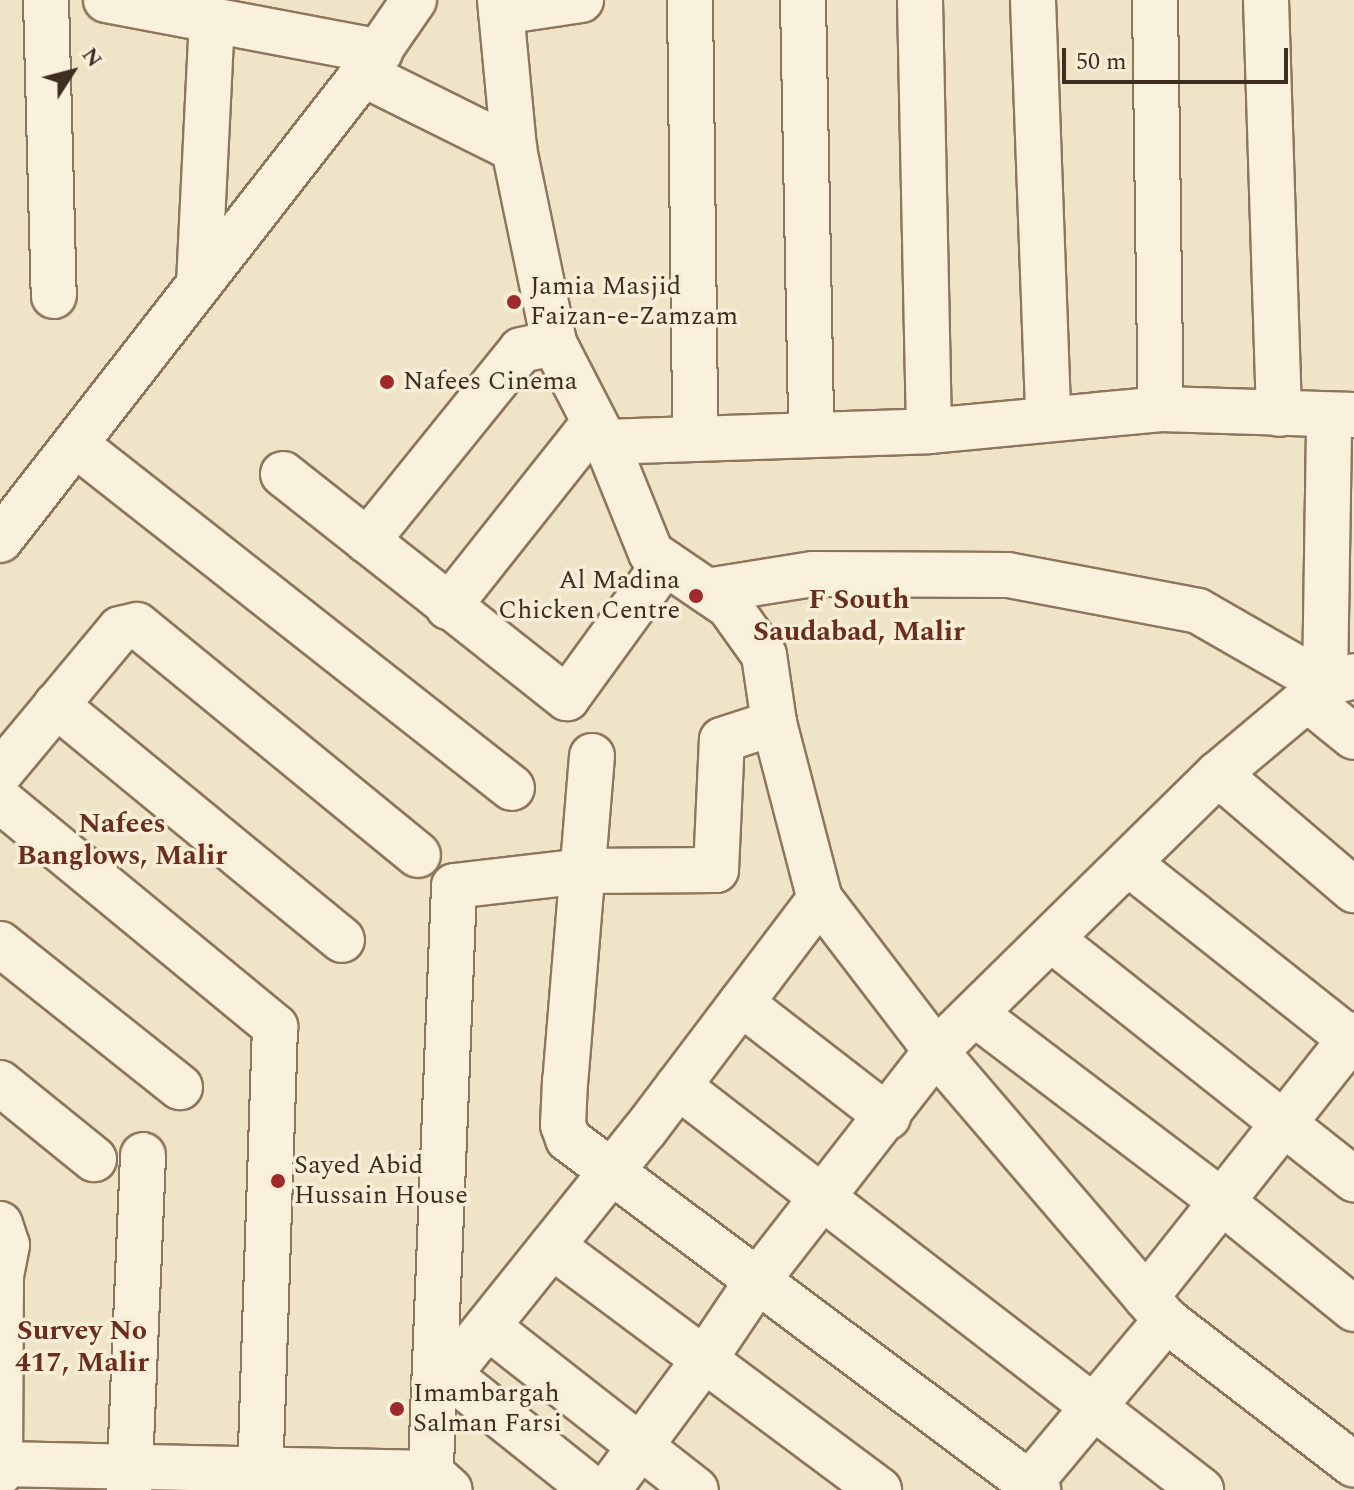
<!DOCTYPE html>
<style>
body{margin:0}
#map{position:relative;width:1354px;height:1490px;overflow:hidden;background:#f0e4c8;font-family:Spectral,serif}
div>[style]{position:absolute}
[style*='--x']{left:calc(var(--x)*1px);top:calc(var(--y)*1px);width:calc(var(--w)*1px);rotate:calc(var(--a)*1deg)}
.roads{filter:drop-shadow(2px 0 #8d765c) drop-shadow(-2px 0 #8d765c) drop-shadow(0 2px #8d765c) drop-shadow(0 -2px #8d765c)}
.minor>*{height:44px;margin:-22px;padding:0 22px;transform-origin:22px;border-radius:22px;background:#faf1dc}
.dots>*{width:22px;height:22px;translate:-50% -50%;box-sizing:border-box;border:4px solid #f7eed8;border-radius:50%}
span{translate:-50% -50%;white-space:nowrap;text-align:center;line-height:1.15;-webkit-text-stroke:7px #f7eed8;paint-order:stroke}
.poi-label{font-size:26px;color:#3d2e20}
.left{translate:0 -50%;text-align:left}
.right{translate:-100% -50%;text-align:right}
.neighbourhood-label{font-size:28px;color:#6b2e1e;font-weight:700}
.north{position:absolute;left:32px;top:32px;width:80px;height:80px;-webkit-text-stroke:6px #f7eed8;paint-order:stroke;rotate:54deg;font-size:22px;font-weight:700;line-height:32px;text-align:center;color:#3d2e20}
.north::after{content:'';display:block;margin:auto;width:28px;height:36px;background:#3d2e20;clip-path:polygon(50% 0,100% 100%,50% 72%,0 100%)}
.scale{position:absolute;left:1062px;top:48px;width:226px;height:36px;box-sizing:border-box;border:4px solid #3d2e20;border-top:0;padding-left:10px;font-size:24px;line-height:28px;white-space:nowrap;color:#3d2e20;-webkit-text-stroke:6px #f7eed8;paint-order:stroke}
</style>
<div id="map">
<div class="roads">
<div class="minor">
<div style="--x:46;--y:0;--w:296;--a:88.5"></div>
<div style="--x:106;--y:0;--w:279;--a:10.7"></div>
<div style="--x:500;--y:0;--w:150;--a:84.6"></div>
<div style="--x:514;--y:149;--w:198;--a:78.3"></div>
<div style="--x:554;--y:343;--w:125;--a:62.8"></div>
<div style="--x:611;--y:454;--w:107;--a:68"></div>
<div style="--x:651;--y:553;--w:94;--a:34.2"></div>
<div style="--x:729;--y:606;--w:60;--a:54.5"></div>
<div style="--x:764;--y:655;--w:69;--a:81.6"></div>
<div style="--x:774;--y:723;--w:182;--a:75.4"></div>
<div style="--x:820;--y:899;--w:203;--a:52.6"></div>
<div style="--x:943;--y:1060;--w:343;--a:49.4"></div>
<div style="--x:1166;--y:1320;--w:237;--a:37.6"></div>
<div style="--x:690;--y:0;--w:439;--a:89.3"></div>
<div style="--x:803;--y:0;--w:435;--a:88.9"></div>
<div style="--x:920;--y:0;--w:431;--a:88.8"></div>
<div style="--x:1033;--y:0;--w:419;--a:87.9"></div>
<div style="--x:1155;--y:0;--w:409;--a:89.2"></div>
<div style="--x:1266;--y:0;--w:414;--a:88.2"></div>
<div style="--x:501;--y:12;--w:81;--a:-8.5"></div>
<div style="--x:363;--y:74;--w:169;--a:26.4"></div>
<div style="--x:199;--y:284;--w:264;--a:-87.2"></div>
<div style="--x:604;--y:442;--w:325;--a:-1.9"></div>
<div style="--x:929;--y:431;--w:233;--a:-5.4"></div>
<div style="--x:1161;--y:409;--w:193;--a:1.8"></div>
<div style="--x:75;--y:444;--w:556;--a:38.21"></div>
<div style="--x:283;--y:474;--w:362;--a:38.3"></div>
<div style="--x:567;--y:698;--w:167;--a:-54"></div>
<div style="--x:0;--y:540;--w:591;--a:-52.08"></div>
<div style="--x:363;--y:74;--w:90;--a:-55.4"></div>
<div style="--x:367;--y:541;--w:245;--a:-51.1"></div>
<div style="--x:521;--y:350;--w:34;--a:-12"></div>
<div style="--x:707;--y:591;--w:107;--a:-9.1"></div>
<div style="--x:813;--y:574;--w:195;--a:0.3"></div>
<div style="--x:1008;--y:575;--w:193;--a:10.7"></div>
<div style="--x:1198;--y:611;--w:146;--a:29.9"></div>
<div style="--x:1325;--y:684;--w:268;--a:-89.1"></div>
<div style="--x:448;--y:607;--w:235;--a:-51.6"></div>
<div style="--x:1307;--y:699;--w:60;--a:39"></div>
<div style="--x:56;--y:705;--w:370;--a:39.4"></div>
<div style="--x:592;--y:756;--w:326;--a:94.7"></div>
<div style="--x:565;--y:1081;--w:44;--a:92.6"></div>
<div style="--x:563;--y:1125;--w:15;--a:70"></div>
<div style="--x:568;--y:1139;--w:587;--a:36.75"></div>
<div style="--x:0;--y:773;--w:187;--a:-50.2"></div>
<div style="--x:120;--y:629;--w:17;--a:-13"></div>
<div style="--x:137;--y:625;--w:363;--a:39.3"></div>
<div style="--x:1218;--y:774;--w:179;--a:40.5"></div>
<div style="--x:0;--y:800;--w:357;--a:39.5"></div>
<div style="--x:275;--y:1027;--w:463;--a:91.9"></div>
<div style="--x:1128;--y:863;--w:288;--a:38.4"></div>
<div style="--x:1051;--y:939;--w:387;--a:38.4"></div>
<div style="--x:0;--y:944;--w:230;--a:38.5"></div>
<div style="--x:741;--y:1003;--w:186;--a:37.8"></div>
<div style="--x:975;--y:1014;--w:308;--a:37.2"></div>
<div style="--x:1220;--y:1200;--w:173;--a:39.1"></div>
<div style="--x:0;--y:1083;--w:121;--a:39"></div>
<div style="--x:678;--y:1086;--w:661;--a:37.68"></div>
<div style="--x:0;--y:1224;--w:22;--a:72"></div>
<div style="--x:7;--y:1245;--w:32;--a:101"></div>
<div style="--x:1;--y:1276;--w:197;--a:90.3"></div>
<div style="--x:552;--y:1246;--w:408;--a:36.7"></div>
<div style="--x:1146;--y:1297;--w:335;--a:-51.6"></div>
<div style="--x:488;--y:1327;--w:264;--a:38.1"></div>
<div style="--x:449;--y:1375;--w:184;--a:38.6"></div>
<div style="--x:434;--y:1393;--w:337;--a:-51.3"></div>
<div style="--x:645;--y:1130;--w:290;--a:-52.9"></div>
<div style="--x:0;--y:1464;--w:431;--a:1.2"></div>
<div style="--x:431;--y:1473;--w:25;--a:42"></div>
<div style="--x:129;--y:1490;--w:335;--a:-87.6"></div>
<div style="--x:430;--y:1490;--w:604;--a:-87.72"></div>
<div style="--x:454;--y:886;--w:130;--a:-6.6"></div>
<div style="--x:583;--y:871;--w:133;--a:-0.4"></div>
<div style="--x:716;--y:870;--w:130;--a:-87.4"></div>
<div style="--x:722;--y:740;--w:55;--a:-18.1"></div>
<div style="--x:608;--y:1490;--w:162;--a:-53.6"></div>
<div style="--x:704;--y:1360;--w:95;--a:-56.1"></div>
<div style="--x:757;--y:1281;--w:291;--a:-52.1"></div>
<div style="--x:936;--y:1051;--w:395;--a:-44.5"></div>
<div style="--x:1218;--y:774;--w:140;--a:-40.1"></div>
<div style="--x:1325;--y:684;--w:30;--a:-15"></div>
<div style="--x:1024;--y:1490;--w:222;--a:-50.1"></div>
</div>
</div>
<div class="dots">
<div style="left:514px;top:302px;background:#9e2a2b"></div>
<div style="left:387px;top:382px;background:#9e2a2b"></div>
<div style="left:696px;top:596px;background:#9e2a2b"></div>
<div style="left:278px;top:1181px;background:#9e2a2b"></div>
<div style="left:397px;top:1409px;background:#9e2a2b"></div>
</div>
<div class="poi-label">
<span class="left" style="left:530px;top:302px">Jamia Masjid<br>Faizan-e-Zamzam</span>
<span class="left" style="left:403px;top:382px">Nafees Cinema</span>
<span class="right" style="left:680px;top:596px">Al Madina<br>Chicken Centre</span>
<span class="left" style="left:294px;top:1181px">Sayed Abid<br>Hussain House</span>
<span class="left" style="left:413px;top:1409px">Imambargah<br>Salman Farsi</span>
</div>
<div class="neighbourhood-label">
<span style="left:859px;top:616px">F South<br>Saudabad, Malir</span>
<span style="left:122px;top:840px">Nafees<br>Banglows, Malir</span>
<span style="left:82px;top:1347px">Survey No<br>417, Malir</span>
</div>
<div class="north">N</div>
<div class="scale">50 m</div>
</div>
